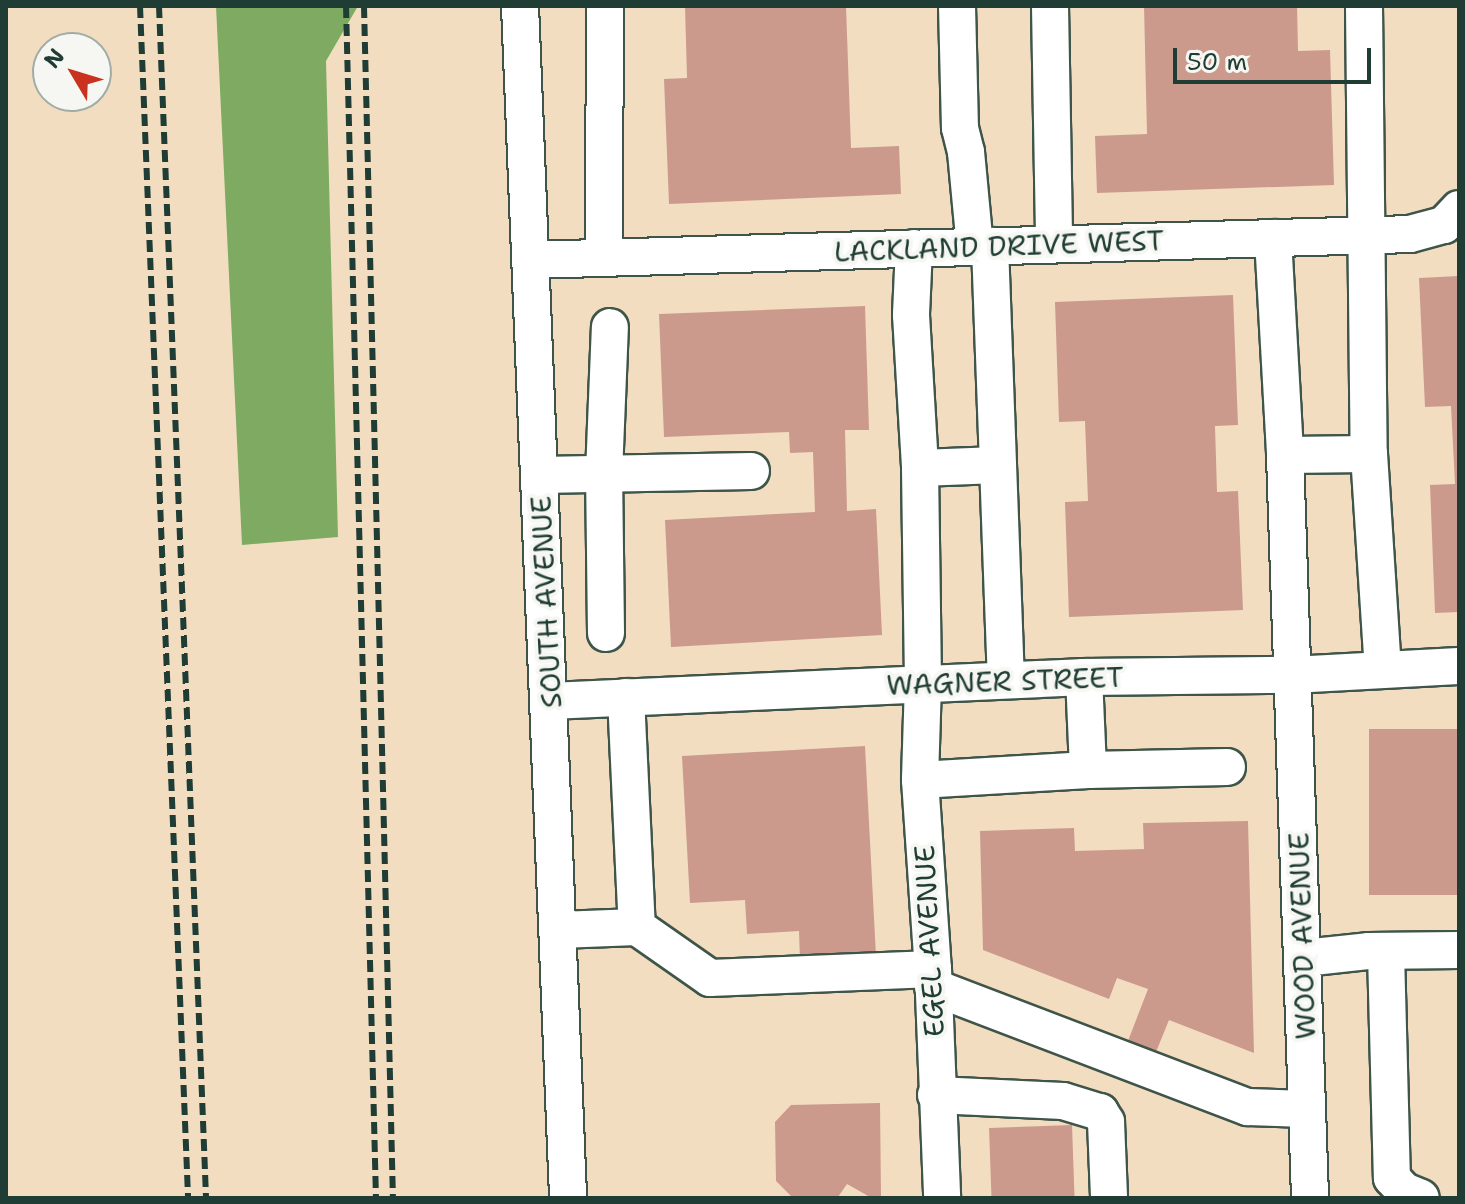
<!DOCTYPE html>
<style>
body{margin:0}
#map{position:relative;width:1465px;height:1204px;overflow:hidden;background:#f2ddc1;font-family:"Shantell Sans",sans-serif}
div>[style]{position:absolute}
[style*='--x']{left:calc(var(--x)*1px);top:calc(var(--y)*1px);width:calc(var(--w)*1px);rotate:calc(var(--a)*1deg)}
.forest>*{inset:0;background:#7eaa62}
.building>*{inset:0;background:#cb9a8d;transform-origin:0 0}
.roads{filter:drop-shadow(2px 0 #3f5549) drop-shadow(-2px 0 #3f5549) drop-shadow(0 2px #3f5549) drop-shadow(0 -2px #3f5549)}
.minor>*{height:36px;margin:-18px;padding:0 18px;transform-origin:18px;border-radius:18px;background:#fff}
.rail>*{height:6px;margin-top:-3px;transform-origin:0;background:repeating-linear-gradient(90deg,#1f3d34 0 12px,transparent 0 18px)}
span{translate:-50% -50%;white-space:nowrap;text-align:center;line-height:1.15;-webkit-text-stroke:8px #f6f6f2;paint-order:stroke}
.street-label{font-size:28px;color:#1f3d34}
.frame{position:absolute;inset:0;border:8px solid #1f3d34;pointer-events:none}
.north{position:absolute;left:32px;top:32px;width:80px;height:80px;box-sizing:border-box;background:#f6f6f2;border:2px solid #a0aca6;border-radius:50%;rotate:308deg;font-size:22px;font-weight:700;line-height:32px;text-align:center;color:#1f3d34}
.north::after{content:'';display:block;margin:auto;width:28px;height:36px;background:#c8321e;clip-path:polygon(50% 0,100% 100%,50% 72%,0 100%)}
.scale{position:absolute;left:1173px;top:48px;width:198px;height:36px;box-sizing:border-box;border:4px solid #1f3d34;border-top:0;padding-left:10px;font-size:24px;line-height:28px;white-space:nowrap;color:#1f3d34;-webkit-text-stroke:6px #f6f6f2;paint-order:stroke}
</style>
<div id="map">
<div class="forest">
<div style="clip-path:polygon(216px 6px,358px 6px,326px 61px,338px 537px,242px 545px)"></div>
</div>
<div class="building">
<div style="clip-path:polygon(685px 6px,846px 6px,851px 148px,899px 146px,901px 194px,669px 204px,664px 79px,687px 78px)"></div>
<div style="clip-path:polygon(1144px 6px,1297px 6px,1298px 51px,1330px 50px,1334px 185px,1097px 193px,1095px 136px,1147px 134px)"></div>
<div style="clip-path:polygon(1459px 276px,1459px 612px,1435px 613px,1430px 485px,1455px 484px,1451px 406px,1425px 407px,1419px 278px)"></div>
<div style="clip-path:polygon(1233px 295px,1238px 425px,1215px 426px,1217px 492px,1238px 491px,1243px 610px,1069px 617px,1065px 502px,1088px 501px,1085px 421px,1059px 422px,1055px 302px)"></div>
<div style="clip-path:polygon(865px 306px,869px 430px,845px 430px,847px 511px,876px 509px,882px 635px,671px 647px,665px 520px,815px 512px,813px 452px,790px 453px,789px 432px,664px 437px,659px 314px)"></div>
<div style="left:1459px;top:729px;width:166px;height:90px;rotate:90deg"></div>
<div style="clip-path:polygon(865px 746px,876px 956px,800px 960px,799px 931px,747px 934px,745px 900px,690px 903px,682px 756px)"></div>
<div style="clip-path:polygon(1248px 821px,1254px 1053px,1169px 1020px,1156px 1052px,1128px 1041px,1148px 989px,1117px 978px,1109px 999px,983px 950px,980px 831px,1074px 828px,1075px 851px,1144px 849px,1143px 823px)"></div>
<div style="clip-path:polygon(880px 1103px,881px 1197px,870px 1197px,847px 1184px,838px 1197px,793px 1198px,776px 1181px,775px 1122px,791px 1105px)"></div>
<div style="left:1072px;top:1125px;width:73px;height:83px;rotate:88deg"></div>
</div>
<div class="roads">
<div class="minor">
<div style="--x:520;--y:6;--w:1193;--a:87.69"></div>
<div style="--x:957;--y:6;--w:122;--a:88.6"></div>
<div style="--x:960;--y:128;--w:25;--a:76"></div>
<div style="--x:966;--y:152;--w:95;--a:84.6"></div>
<div style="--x:1050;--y:6;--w:238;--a:89"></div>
<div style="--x:1364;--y:6;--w:448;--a:89.4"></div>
<div style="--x:1369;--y:454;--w:216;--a:86.3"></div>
<div style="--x:1273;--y:238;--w:217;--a:86.8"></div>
<div style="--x:1285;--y:455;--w:743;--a:88.07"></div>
<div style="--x:990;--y:246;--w:434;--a:87.9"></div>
<div style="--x:914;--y:248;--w:67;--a:92.6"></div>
<div style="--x:911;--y:315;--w:153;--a:86.6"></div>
<div style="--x:920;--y:468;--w:215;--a:89.2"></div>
<div style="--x:923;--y:683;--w:97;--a:91.8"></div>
<div style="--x:920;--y:780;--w:189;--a:86.1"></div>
<div style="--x:933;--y:969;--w:229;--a:87.7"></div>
<div style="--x:604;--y:257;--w:251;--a:-89.8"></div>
<div style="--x:531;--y:260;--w:879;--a:-1.69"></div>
<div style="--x:1410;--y:234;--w:35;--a:-15"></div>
<div style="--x:1444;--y:225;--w:22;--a:-47"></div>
<div style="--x:1285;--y:455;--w:84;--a:-0.7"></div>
<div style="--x:920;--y:468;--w:78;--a:-2.2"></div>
<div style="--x:540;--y:475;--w:211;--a:-1.1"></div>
<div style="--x:606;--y:633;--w:159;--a:-90.7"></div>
<div style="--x:604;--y:474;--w:147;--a:-87.7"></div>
<div style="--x:1084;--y:677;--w:93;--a:87.5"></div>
<div style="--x:1088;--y:770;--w:139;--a:-1.2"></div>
<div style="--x:626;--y:697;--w:230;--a:87.3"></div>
<div style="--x:550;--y:701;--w:535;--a:-2.57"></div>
<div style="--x:1084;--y:677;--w:207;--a:-0.6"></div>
<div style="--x:1291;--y:675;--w:168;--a:-3.1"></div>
<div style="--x:920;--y:780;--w:168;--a:-3.4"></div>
<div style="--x:559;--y:930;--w:78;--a:-2.2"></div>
<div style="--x:637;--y:927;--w:89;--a:34.9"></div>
<div style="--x:710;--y:978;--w:223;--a:-2.3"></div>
<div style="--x:1386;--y:953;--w:225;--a:88.5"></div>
<div style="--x:1392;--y:1178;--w:18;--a:47"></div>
<div style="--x:1404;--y:1191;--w:18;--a:22"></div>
<div style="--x:1304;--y:958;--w:64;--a:-6.2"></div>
<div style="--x:1368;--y:951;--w:91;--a:-0.6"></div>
<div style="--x:933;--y:987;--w:337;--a:20.9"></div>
<div style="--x:1248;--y:1107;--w:58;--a:2"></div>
<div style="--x:936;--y:1095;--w:127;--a:2.7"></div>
<div style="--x:1063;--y:1101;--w:39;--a:17"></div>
<div style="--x:1100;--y:1112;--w:12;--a:59"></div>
<div style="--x:1106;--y:1122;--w:76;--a:87.7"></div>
</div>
</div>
<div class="rail">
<div style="--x:140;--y:6;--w:1193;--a:87.69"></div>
<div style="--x:159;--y:6;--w:1193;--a:87.74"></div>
<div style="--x:346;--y:6;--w:1192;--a:88.56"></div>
<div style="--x:364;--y:6;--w:1192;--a:88.61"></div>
</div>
<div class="street-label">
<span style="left:999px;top:246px;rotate:-2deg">LACKLAND DRIVE WEST</span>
<span style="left:546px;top:602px;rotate:-93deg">SOUTH AVENUE</span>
<span style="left:1005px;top:681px;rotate:-2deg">WAGNER STREET</span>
<span style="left:1302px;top:936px;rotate:-92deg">WOOD AVENUE</span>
<span style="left:929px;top:941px;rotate:-93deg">EGEL AVENUE</span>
</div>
<div class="frame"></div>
<div class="north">N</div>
<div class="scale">50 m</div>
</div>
